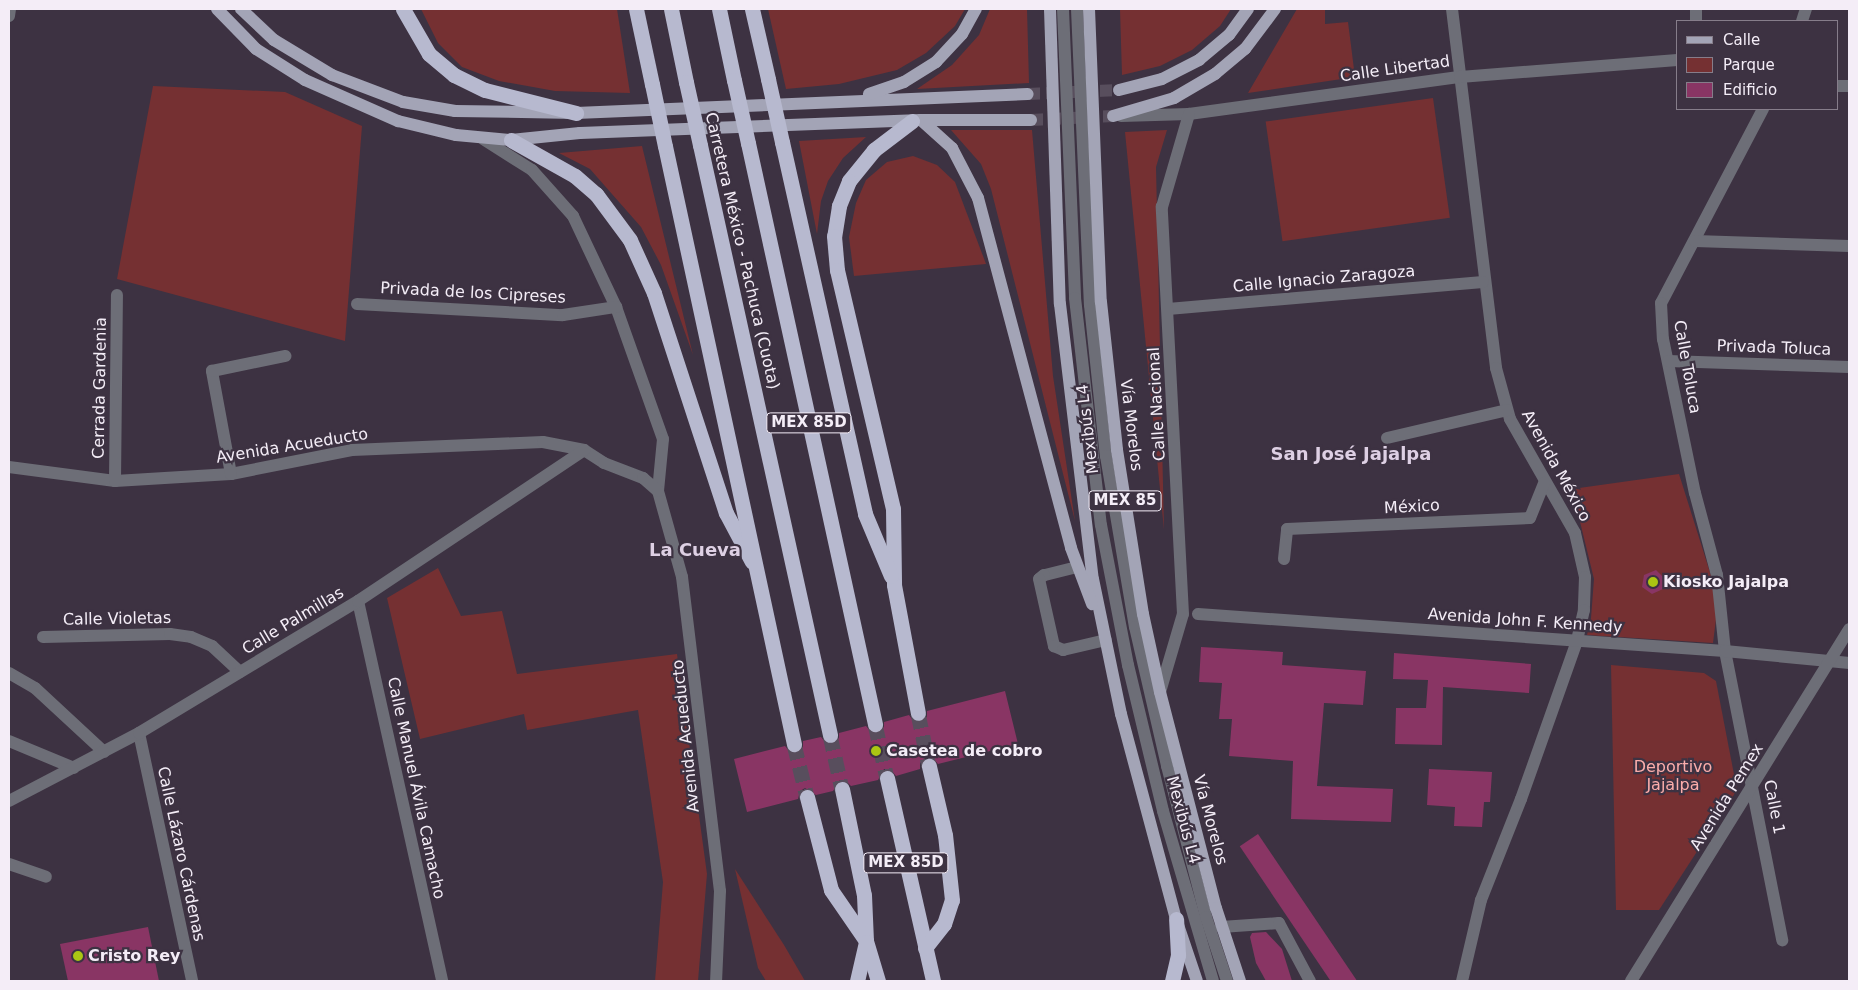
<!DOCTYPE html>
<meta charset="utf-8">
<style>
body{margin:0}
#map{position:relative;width:1858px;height:990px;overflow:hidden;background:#3d3242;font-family:"DejaVu Sans",sans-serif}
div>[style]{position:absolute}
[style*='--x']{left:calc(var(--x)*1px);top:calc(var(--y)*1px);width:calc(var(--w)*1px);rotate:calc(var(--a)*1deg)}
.green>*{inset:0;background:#753032;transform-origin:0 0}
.building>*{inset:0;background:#893564;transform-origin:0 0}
.major-tunnel>*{height:12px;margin-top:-6px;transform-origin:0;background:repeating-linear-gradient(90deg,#584e5d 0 12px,transparent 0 18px)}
.highway-tunnel>*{height:15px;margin-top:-7.5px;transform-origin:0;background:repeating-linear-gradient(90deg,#584e5d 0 15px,transparent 0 23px)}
.minor>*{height:12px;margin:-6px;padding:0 6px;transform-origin:6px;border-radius:6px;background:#6d6e77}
.major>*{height:12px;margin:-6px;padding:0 6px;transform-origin:6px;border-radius:6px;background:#a3a4b6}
.highway>*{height:15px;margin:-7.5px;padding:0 7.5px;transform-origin:7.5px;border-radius:7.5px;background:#b7b9cf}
.highway-bridge>*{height:15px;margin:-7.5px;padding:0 7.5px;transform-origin:7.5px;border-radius:7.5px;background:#b7b9cf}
.dots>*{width:14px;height:14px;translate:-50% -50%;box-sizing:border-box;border:2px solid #3d3242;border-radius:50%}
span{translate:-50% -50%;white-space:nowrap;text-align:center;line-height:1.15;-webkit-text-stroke:4.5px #3d3242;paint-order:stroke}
.shield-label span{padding:1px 4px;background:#3d3242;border:1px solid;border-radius:4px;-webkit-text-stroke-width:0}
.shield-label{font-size:15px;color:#f4edf7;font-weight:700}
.street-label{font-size:16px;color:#f4edf7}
.poi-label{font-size:16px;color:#f4edf7;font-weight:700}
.left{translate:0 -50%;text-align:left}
.park-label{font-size:16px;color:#fcadab}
.neighbourhood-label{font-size:18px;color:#ded0e4;font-weight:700}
.frame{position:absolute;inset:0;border:10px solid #f4edf7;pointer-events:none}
.legend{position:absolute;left:1676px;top:20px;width:162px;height:90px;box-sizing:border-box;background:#3d3242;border:1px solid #867d8a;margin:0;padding:6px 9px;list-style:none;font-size:15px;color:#f4edf7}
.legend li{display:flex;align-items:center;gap:10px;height:25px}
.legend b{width:25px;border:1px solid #867d8a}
</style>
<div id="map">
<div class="green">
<div style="clip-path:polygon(421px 9px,617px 9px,630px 93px,555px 91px,499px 81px,462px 67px,438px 43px)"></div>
<div style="clip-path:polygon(768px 9px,965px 9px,955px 26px,926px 53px,897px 70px,839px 84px,786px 89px)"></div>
<div style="clip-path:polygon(990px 9px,1027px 9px,1029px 83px,917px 89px,952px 65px,979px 35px)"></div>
<div style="clip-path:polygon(1120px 9px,1231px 9px,1220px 26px,1192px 50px,1160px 66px,1122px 75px)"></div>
<div style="clip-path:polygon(1297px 9px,1325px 9px,1325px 24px,1348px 22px,1355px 77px,1248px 93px)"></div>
<div style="clip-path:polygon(153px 86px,285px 92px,362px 126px,345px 341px,117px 279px)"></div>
<div style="left:1433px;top:98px;width:121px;height:169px;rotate:82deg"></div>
<div style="clip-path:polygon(951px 130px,1032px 130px,1053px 376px,1075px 521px,991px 189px,981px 164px)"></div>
<div style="clip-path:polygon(1167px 130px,1156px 167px,1164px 530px,1125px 132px)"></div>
<div style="clip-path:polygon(866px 137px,843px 158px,828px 181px,821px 201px,817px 234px,799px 141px)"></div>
<div style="clip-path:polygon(642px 146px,693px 355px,661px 265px,641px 227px,590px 169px,559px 153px)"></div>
<div style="clip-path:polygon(913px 156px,937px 165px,955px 182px,986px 264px,854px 276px,849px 237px,856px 203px,866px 180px,887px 162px)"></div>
<div style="clip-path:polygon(1679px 474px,1713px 582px,1716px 619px,1713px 643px,1587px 635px,1591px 618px,1594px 579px,1572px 489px)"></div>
<div style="clip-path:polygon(438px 568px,461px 616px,502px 611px,517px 674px,677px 654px,707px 874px,698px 981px,655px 981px,663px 882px,638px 710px,527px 730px,524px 714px,420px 739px,387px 598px)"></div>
<div style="clip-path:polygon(1611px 665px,1704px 673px,1716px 681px,1737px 790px,1659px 910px,1616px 910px)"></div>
<div style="clip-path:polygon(735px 869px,784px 945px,805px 981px,766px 981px,758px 968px)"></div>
</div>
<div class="building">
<div style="clip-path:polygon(1656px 570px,1664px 578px,1663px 589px,1652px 594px,1642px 587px,1644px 575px)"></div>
<div style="clip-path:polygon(1201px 647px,1283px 652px,1282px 665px,1366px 671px,1363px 705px,1324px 703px,1317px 786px,1393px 789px,1391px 822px,1291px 819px,1293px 761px,1229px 756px,1232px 719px,1219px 719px,1222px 683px,1199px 682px)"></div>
<div style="clip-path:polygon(1394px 653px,1531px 664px,1529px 693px,1443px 687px,1442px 745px,1395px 744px,1396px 708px,1426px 708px,1428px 680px,1393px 679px)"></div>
<div style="clip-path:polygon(1005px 691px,1018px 744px,938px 764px,932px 757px,926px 757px,920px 763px,920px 769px,896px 776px,890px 769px,884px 769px,878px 780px,851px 786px,845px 780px,840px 780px,833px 791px,816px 795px,805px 788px,800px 791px,798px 799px,747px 812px,734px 759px,785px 746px,791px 753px,796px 753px,803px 747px,803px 741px,821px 737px,827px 744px,832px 744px,839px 738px,839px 733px,866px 726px,872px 733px,877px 733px,884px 727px,884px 722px,909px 715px,914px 722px,920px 722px,927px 717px,927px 711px)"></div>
<div style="clip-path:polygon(1429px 769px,1492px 772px,1490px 802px,1484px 802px,1482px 827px,1454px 826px,1455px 807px,1427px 805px)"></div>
<div style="left:1258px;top:834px;width:177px;height:22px;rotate:56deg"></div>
<div style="clip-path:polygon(148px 927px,159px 981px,68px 981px,60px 944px)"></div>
<div style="clip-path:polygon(1266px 932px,1282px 949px,1292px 981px,1266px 981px,1256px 963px,1250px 937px,1252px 933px)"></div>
</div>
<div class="major-tunnel">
<div style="--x:1028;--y:94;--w:91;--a:-2.5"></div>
<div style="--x:1031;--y:120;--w:82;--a:-2.8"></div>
</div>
<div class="highway-tunnel">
<div style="--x:918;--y:713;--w:54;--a:78.3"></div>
<div style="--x:875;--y:724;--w:55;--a:77.5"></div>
<div style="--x:830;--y:735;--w:55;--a:77.5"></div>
<div style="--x:794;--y:744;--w:55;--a:76.2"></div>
</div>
<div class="minor">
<div style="--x:1063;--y:9;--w:289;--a:87.6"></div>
<div style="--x:1075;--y:298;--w:228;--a:83.5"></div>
<div style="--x:1101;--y:525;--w:143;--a:79.1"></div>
<div style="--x:1128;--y:665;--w:150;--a:76.5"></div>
<div style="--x:1163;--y:811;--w:177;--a:73.6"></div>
<div style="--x:1077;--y:9;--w:296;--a:87.5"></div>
<div style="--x:1090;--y:305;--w:152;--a:84"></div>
<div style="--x:1106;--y:456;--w:173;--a:80.4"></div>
<div style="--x:1135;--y:627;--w:143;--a:77"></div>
<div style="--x:1167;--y:766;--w:156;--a:75.5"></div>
<div style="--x:1206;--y:917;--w:67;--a:71.8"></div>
<div style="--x:1452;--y:9;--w:362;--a:83"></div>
<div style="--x:1496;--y:368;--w:53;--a:74.6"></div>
<div style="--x:1510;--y:419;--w:131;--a:60.3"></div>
<div style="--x:1575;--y:533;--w:45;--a:77.2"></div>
<div style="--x:1585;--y:577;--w:33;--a:92"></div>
<div style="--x:1584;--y:610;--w:32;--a:103"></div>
<div style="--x:1577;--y:641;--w:168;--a:109.5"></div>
<div style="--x:1521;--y:799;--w:109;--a:111.6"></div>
<div style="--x:1481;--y:900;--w:83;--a:103.2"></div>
<div style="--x:9;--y:16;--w:7;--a:-82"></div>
<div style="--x:1696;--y:21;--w:12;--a:-90"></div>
<div style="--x:1802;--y:21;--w:13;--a:-72"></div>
<div style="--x:1837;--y:86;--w:12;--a:0"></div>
<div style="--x:1763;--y:109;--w:219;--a:117.7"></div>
<div style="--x:1661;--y:303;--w:36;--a:87"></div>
<div style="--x:1663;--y:339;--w:157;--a:78.3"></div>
<div style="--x:1695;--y:493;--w:85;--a:75"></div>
<div style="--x:1717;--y:575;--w:76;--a:84"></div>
<div style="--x:1725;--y:651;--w:295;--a:78.8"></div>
<div style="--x:1121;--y:116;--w:68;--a:-1.7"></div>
<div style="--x:1189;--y:114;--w:274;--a:-7.8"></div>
<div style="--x:1460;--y:77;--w:218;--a:-4.5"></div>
<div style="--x:483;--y:139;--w:58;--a:32.3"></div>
<div style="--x:532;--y:170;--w:62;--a:48.3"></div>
<div style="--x:573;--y:216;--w:101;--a:64.7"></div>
<div style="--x:616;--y:307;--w:140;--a:70.4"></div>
<div style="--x:663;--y:439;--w:52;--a:95.5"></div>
<div style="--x:658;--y:491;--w:89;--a:74.4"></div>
<div style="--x:682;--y:577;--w:316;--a:83.1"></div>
<div style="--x:720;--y:891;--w:90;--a:92.5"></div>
<div style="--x:1695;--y:241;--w:154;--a:1.9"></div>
<div style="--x:357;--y:304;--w:206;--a:3.1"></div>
<div style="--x:563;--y:315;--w:54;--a:-8.6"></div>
<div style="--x:1168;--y:309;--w:316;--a:-4.9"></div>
<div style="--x:1668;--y:361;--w:181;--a:1.9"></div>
<div style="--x:1387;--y:438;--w:123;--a:-13.1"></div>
<div style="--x:9;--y:467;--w:107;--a:7.5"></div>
<div style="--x:115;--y:481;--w:116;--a:-3.5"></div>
<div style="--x:231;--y:474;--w:123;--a:-11.2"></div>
<div style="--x:352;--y:450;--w:191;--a:-2.4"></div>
<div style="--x:543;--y:442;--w:42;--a:11"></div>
<div style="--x:584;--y:450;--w:24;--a:33"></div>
<div style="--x:604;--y:463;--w:42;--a:21"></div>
<div style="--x:643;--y:478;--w:20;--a:41"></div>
<div style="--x:231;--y:474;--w:105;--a:-100.5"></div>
<div style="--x:212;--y:371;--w:75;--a:-11.6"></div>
<div style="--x:115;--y:481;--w:186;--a:-89.4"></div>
<div style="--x:1284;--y:559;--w:30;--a:-84"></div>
<div style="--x:1287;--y:529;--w:243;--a:-2.6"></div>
<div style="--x:1530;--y:518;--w:38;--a:-68"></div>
<div style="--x:1077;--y:567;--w:34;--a:166"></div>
<div style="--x:1044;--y:575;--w:6;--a:141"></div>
<div style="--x:1039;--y:579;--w:69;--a:77.4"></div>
<div style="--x:1054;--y:646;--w:10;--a:24"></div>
<div style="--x:1063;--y:650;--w:44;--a:-13.1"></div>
<div style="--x:358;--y:601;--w:389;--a:77.5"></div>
<div style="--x:1198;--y:614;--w:528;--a:4.02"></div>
<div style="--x:1725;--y:651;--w:125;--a:5.5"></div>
<div style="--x:43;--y:637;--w:127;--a:-1.4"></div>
<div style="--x:170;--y:634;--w:21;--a:8"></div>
<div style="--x:191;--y:637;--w:23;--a:23"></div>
<div style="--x:212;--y:646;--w:38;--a:43"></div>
<div style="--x:9;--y:673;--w:30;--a:30"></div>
<div style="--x:35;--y:688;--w:94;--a:42.8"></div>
<div style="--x:1160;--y:692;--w:81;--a:-73.6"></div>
<div style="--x:1183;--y:614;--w:408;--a:-93"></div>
<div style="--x:1162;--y:207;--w:97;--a:-73.8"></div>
<div style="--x:139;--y:733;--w:254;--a:77.9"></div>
<div style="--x:9;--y:741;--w:70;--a:22.6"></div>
<div style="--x:9;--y:801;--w:147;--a:-27.6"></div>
<div style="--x:139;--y:733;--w:256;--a:-31.1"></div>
<div style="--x:358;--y:601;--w:272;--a:-33.7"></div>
<div style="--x:9;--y:864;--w:39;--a:19"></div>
<div style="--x:1221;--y:927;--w:58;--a:-3.9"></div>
<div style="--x:1279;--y:923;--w:66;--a:61.9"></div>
<div style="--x:1631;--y:981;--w:414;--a:-58.2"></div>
</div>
<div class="major">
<div style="--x:217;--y:9;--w:56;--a:45.7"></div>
<div style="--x:256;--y:49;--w:58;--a:32.3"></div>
<div style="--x:305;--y:80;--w:102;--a:23.8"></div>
<div style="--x:398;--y:121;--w:60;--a:13.6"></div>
<div style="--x:456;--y:135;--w:55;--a:5.2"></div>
<div style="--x:511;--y:140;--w:69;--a:-5.8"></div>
<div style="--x:580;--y:133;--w:341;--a:-2.2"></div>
<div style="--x:921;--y:120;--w:110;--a:0"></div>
<div style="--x:241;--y:9;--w:45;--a:43.2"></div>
<div style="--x:274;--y:40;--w:68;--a:31.1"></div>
<div style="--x:332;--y:75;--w:76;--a:20.8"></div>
<div style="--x:403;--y:102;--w:53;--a:9.8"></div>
<div style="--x:455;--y:111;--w:121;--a:0.9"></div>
<div style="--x:576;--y:113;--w:452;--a:-2.4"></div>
<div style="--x:1050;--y:9;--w:295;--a:88.1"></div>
<div style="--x:1060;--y:304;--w:277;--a:83.2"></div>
<div style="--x:1093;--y:579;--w:138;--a:78.3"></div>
<div style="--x:1121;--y:714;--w:212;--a:75"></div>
<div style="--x:1176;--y:919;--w:65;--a:71.3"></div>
<div style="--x:1089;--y:9;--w:293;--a:87.7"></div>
<div style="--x:1101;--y:302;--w:149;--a:83.8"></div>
<div style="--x:1117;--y:450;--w:166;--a:81"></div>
<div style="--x:1143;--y:614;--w:80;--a:77.7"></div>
<div style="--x:1160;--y:692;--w:223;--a:75.5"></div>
<div style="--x:1216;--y:908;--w:77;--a:71.8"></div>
<div style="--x:1119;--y:90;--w:44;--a:-14.3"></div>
<div style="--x:1162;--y:79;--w:42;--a:-27.2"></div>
<div style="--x:1199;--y:60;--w:39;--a:-40"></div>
<div style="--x:1229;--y:35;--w:32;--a:-54"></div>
<div style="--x:869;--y:94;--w:37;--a:-19"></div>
<div style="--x:904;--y:82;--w:38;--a:-32"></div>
<div style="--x:936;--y:62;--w:38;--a:-47"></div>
<div style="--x:962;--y:34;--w:29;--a:-61"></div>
<div style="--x:1113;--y:116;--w:64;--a:-16.4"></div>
<div style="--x:1174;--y:98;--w:48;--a:-30.3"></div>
<div style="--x:1215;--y:74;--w:39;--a:-40"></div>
<div style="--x:1245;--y:49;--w:50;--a:-53.1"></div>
<div style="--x:921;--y:120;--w:42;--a:42.1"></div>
<div style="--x:952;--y:148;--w:56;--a:62.5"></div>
<div style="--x:978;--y:198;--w:362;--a:75.1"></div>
<div style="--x:1071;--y:548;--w:60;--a:69.4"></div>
</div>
<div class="highway">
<div style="--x:403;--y:9;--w:52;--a:60"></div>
<div style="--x:429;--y:54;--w:33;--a:40"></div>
<div style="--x:454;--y:75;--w:34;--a:26"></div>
<div style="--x:485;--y:90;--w:94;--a:14.2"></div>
<div style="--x:636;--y:9;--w:77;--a:78"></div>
<div style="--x:671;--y:9;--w:75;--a:78.4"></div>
<div style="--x:719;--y:9;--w:73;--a:78.1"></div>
<div style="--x:752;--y:9;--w:72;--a:77.1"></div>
<div style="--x:912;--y:121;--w:48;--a:142.7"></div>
<div style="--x:874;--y:150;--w:40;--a:129"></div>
<div style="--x:849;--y:181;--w:27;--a:112"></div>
<div style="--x:839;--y:206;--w:30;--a:99"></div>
<div style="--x:834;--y:236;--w:34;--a:85"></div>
<div style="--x:837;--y:270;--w:245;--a:76.8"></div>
<div style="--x:893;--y:509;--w:76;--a:89.2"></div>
<div style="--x:894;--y:585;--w:130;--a:79.4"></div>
<div style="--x:511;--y:140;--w:73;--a:29.4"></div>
<div style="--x:575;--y:176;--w:28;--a:41"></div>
<div style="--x:596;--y:194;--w:57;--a:53.5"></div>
<div style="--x:630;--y:240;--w:58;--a:65.6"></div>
<div style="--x:654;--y:293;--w:231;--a:71.9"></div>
<div style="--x:726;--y:513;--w:55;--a:62"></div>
<div style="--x:782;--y:142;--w:381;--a:77.4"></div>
<div style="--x:865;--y:514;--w:67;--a:67.2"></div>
<div style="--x:748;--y:143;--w:595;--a:77.67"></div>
<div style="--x:700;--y:145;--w:604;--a:77.57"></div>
<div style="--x:665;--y:146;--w:612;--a:77.83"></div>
<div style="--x:887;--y:778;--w:208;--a:77.2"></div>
<div style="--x:842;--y:789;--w:108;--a:78.3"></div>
<div style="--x:864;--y:895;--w:46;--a:87.5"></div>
<div style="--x:866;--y:941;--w:42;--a:73.3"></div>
<div style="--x:807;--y:797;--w:96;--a:75.5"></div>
<div style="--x:831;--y:890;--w:62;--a:55.5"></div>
<div style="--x:925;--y:948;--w:31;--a:-52"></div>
<div style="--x:944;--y:924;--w:25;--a:-72"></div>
<div style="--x:952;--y:900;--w:65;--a:-96.1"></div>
<div style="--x:945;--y:835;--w:71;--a:-103.1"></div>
<div style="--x:857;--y:981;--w:40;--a:-77"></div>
<div style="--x:1172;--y:981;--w:27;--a:-77"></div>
<div style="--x:1178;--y:955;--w:36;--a:-93"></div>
</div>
<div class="highway-bridge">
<div style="--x:768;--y:79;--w:65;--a:77.5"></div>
<div style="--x:734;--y:80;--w:65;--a:77.5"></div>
<div style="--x:686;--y:82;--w:65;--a:77.5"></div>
<div style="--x:652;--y:84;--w:63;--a:78.2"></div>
</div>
<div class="dots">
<div style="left:1653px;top:582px;background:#abc613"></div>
<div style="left:876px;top:751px;background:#abc613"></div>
<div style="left:78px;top:956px;background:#abc613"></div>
</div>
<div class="shield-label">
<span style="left:809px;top:423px">MEX 85D</span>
<span style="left:1125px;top:501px">MEX 85</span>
<span style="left:906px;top:863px">MEX 85D</span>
</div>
<div class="street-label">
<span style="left:1395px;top:69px;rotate:-8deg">Calle Libertad</span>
<span style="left:742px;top:251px;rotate:77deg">Carretera México - Pachuca (Cuota)</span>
<span style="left:1324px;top:279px;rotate:-5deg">Calle Ignacio Zaragoza</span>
<span style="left:473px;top:293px;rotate:3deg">Privada de los Cipreses</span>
<span style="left:1774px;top:348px;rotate:2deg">Privada Toluca</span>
<span style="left:1687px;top:367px;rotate:80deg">Calle Toluca</span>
<span style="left:100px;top:388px;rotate:-89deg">Cerrada Gardenia</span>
<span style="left:1157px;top:404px;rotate:-93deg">Calle Nacional</span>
<span style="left:1131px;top:425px;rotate:83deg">Vía Morelos</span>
<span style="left:1088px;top:429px;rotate:-97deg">Mexibús L4</span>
<span style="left:292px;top:446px;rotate:-9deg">Avenida Acueducto</span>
<span style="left:1556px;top:466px;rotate:61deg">Avenida México</span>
<span style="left:1412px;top:507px;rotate:-3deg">México</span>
<span style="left:117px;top:619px;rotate:-1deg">Calle Violetas</span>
<span style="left:293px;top:621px;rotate:-31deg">Calle Palmillas</span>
<span style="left:1525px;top:621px;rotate:4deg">Avenida John F. Kennedy</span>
<span style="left:686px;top:736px;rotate:-96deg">Avenida Acueducto</span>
<span style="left:416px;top:788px;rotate:78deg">Calle Manuel Ávila Camacho</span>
<span style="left:1727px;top:797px;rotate:-58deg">Avenida Pemex</span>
<span style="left:1774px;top:807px;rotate:79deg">Calle 1</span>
<span style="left:1183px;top:820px;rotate:75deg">Mexibús L4</span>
<span style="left:1210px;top:820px;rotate:75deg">Vía Morelos</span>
<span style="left:181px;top:854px;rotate:78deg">Calle Lázaro Cárdenas</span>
</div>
<div class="poi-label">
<span class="left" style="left:1663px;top:582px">Kiosko Jajalpa</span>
<span class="left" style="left:886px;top:751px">Casetea de cobro</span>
<span class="left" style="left:88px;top:956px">Cristo Rey</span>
</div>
<div class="park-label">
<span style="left:1673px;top:776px">Deportivo<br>Jajalpa</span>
</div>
<div class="neighbourhood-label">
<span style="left:1351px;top:454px">San José Jajalpa</span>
<span style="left:695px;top:550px">La Cueva</span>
</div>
<div class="frame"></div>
<ul class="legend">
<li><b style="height:6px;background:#a3a4b6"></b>Calle</li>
<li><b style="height:14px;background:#753032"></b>Parque</li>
<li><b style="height:14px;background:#893564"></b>Edificio</li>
</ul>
</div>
